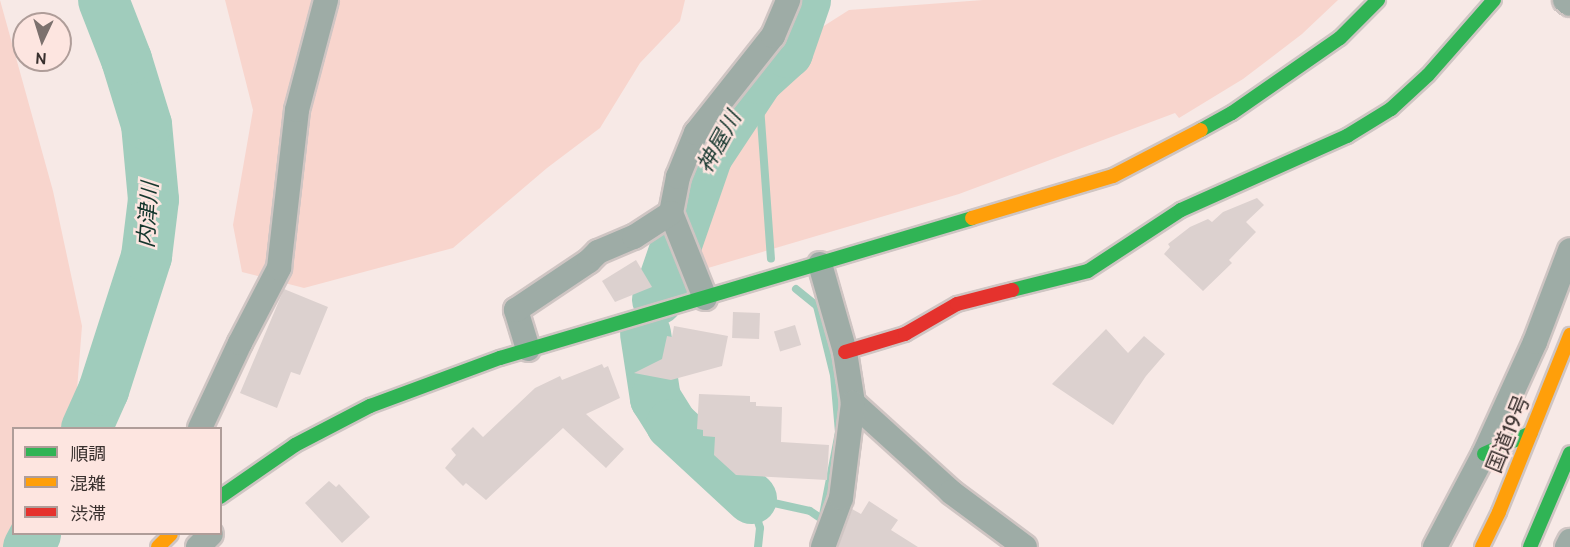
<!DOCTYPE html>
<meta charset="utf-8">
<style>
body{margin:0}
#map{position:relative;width:1570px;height:547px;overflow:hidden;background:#f7e9e6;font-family:Cabin,"Noto Sans JP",sans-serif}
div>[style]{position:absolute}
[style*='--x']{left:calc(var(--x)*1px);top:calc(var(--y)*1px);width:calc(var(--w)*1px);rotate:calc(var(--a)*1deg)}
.green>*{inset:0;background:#f8d5cd}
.stream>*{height:8px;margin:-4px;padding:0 4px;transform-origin:4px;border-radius:4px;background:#a0ccbc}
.river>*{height:51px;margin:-25.5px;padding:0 25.5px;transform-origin:25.5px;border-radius:25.5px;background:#a0ccbc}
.building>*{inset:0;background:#dcd1cf;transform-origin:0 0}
.roads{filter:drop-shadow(2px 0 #cfc5c3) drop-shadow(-2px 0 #cfc5c3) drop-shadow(0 2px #cfc5c3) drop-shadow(0 -2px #cfc5c3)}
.street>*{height:24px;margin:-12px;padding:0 12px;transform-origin:12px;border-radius:12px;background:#9eaca6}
.fast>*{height:14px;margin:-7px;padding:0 7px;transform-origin:7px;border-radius:7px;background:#30b455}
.slow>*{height:14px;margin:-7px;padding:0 7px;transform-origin:7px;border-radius:7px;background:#ff9f0a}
.jam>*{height:14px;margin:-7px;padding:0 7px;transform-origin:7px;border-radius:7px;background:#e5322d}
span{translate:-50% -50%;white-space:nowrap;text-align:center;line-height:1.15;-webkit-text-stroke:5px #fde5e0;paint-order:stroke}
.street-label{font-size:21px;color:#39302e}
.water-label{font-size:22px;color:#16372e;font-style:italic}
.legend{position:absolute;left:12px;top:427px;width:210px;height:108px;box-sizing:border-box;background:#fde5e0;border:2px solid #af9d99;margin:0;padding:8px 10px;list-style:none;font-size:18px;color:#39302e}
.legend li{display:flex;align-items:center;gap:12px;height:30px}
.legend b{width:30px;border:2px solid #af9d99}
.north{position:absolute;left:12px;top:12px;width:60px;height:60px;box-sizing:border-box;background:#fde5e0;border:2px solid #af9d99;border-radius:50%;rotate:184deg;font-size:16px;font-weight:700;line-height:24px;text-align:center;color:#39302e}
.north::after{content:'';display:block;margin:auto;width:21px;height:27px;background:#7c716e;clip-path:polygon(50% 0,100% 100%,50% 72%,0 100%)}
</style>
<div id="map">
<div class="green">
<div style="clip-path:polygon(0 0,53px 191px,82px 326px,74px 428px,14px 428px,14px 534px,22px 534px,15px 547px,0 547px)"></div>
<div style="clip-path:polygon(225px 0,685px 0,680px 21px,640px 63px,600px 128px,547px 168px,453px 248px,304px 288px,242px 272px,233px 225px,253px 110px)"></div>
<div style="clip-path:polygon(983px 0,1338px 0,1302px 34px,1243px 79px,1179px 118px,1175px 113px,959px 194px,674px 278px,659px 251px,687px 185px,700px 140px,775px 57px,849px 10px)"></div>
</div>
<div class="stream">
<div style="--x:758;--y:78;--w:181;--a:85.9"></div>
<div style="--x:796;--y:289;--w:27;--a:39"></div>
<div style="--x:817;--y:306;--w:71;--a:76.2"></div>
<div style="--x:834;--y:375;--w:57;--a:85"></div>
<div style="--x:839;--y:432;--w:90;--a:100.9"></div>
<div style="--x:758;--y:547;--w:19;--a:-84"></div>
<div style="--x:760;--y:528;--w:31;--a:-107"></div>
<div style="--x:751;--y:498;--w:60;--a:12.4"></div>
<div style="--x:810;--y:511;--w:14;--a:34"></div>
</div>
<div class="river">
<div style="--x:657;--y:299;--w:152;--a:-70.9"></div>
<div style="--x:707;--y:155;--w:92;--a:-56.5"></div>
<div style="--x:758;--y:78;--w:39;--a:-42"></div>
<div style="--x:787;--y:52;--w:55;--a:-70.9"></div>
<div style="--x:645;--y:333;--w:66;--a:81.3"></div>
<div style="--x:655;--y:398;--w:31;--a:58"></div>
<div style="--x:671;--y:424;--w:109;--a:42.8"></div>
<div style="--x:86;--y:428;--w:42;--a:-65.9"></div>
<div style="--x:103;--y:390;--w:141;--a:-72.2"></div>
<div style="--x:146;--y:256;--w:57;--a:-83"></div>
<div style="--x:153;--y:199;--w:75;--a:-95.3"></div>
<div style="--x:146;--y:124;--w:68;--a:-107.1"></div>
<div style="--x:126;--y:59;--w:63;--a:-111.3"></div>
<div style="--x:28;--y:547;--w:15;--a:-62"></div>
</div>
<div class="building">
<div style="clip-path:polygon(1257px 198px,1264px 205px,1246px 222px,1256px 232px,1229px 260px,1232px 263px,1203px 291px,1164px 254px,1170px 247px,1168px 244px,1190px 227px,1208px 219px,1212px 222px,1223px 212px)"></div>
<div style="clip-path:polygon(636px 260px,652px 287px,615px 302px,602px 281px)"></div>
<div style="clip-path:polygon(284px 289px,328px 307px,300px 375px,291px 372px,277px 408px,240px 393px)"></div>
<div style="left:733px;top:312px;width:27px;height:26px;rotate:2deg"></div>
<div style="left:795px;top:325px;width:21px;height:22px;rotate:73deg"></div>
<div style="clip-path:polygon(674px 326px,728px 336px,722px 366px,671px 380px,634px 373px,662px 359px,667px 336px,672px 337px)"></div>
<div style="clip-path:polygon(1106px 329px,1128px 353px,1144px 336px,1165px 354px,1146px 376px,1113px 425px,1052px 384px)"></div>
<div style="clip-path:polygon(602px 364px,604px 368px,608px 366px,620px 398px,586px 414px,624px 449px,606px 468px,563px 428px,486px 500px,466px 483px,463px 486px,445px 468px,456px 455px,451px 449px,473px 427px,483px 437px,535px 388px,560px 376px,562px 380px)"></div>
<div style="clip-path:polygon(699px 394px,750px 396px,750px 402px,756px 402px,756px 406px,782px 407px,781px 442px,829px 445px,827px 480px,736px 475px,714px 455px,715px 437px,703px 436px,703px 430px,697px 429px)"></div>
<div style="clip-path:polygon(329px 481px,336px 487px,339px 484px,370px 517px,342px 543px,305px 503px)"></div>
<div style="clip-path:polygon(869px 501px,898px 520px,891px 530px,918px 547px,838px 547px,852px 509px,861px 514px)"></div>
</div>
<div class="roads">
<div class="street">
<div style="--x:1565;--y:0;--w:6;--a:39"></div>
<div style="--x:820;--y:264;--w:91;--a:74.1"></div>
<div style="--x:845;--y:352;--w:52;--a:81.1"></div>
<div style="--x:853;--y:403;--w:132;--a:42.2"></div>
<div style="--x:951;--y:492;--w:92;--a:36.6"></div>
<div style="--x:705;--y:298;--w:92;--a:-111.8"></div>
<div style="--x:671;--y:213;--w:37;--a:-79"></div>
<div style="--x:678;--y:177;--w:48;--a:-67.8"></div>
<div style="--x:696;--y:133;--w:124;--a:-51.6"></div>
<div style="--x:773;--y:36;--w:39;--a:-67"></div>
<div style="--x:528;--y:349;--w:41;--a:-107.1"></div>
<div style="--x:516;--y:310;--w:88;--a:-33.9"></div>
<div style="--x:589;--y:261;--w:13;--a:-45"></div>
<div style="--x:598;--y:252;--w:39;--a:-23"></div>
<div style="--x:634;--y:237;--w:44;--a:-33"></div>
<div style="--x:200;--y:428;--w:94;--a:-64.8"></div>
<div style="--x:240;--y:343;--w:85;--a:-62.5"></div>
<div style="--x:279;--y:268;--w:159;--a:-83.5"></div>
<div style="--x:297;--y:110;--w:114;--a:-75.2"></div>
<div style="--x:198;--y:547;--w:18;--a:-45"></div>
<div style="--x:823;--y:547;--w:52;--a:-69.8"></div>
<div style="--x:841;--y:498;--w:96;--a:-82.8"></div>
<div style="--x:1435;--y:547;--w:105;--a:-62.2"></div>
<div style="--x:1484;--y:454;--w:123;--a:-65.5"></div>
<div style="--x:1535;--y:342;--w:98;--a:-69.2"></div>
<div style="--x:1567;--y:547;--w:7;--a:-63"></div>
</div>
<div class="fast">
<div style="--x:1201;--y:130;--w:35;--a:-29"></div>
<div style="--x:1232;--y:113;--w:131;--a:-34.8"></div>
<div style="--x:1340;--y:38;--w:54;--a:-45"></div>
<div style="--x:1012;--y:290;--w:78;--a:-14"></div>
<div style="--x:1088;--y:271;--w:111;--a:-33.3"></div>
<div style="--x:1181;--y:210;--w:182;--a:-24"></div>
<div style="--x:1347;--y:136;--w:52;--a:-31.5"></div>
<div style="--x:1391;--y:109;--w:50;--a:-42.6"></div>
<div style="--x:1428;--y:75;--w:100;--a:-48.7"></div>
<div style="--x:1484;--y:454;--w:51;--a:-24.1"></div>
<div style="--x:220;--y:497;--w:91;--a:-34.7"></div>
<div style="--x:295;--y:445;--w:85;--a:-27.5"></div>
<div style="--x:370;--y:406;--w:139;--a:-20.3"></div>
<div style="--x:500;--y:358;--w:492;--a:-16.5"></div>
<div style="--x:1530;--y:547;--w:102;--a:-66.9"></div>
</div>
<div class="slow">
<div style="--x:972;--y:218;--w:147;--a:-16.6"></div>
<div style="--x:1113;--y:176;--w:99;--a:-27.6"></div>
<div style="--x:158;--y:547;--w:18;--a:-45"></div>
<div style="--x:1482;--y:547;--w:39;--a:-64"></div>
<div style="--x:1499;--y:512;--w:191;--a:-68.1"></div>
</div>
<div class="jam">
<div style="--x:845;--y:352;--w:63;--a:-16.7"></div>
<div style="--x:905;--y:334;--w:60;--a:-30"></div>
<div style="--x:957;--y:304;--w:57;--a:-14.3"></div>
</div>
</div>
<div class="street-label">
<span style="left:1508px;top:434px;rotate:-68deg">国道19号</span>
</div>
<div class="water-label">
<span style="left:719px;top:142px;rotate:-61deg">神屋川</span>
<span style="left:148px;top:215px;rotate:-86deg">内津川</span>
</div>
<ul class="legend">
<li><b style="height:8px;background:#30b455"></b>順調</li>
<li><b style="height:8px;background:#ff9f0a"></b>混雑</li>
<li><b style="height:8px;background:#e5322d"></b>渋滞</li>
</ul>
<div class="north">N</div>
</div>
